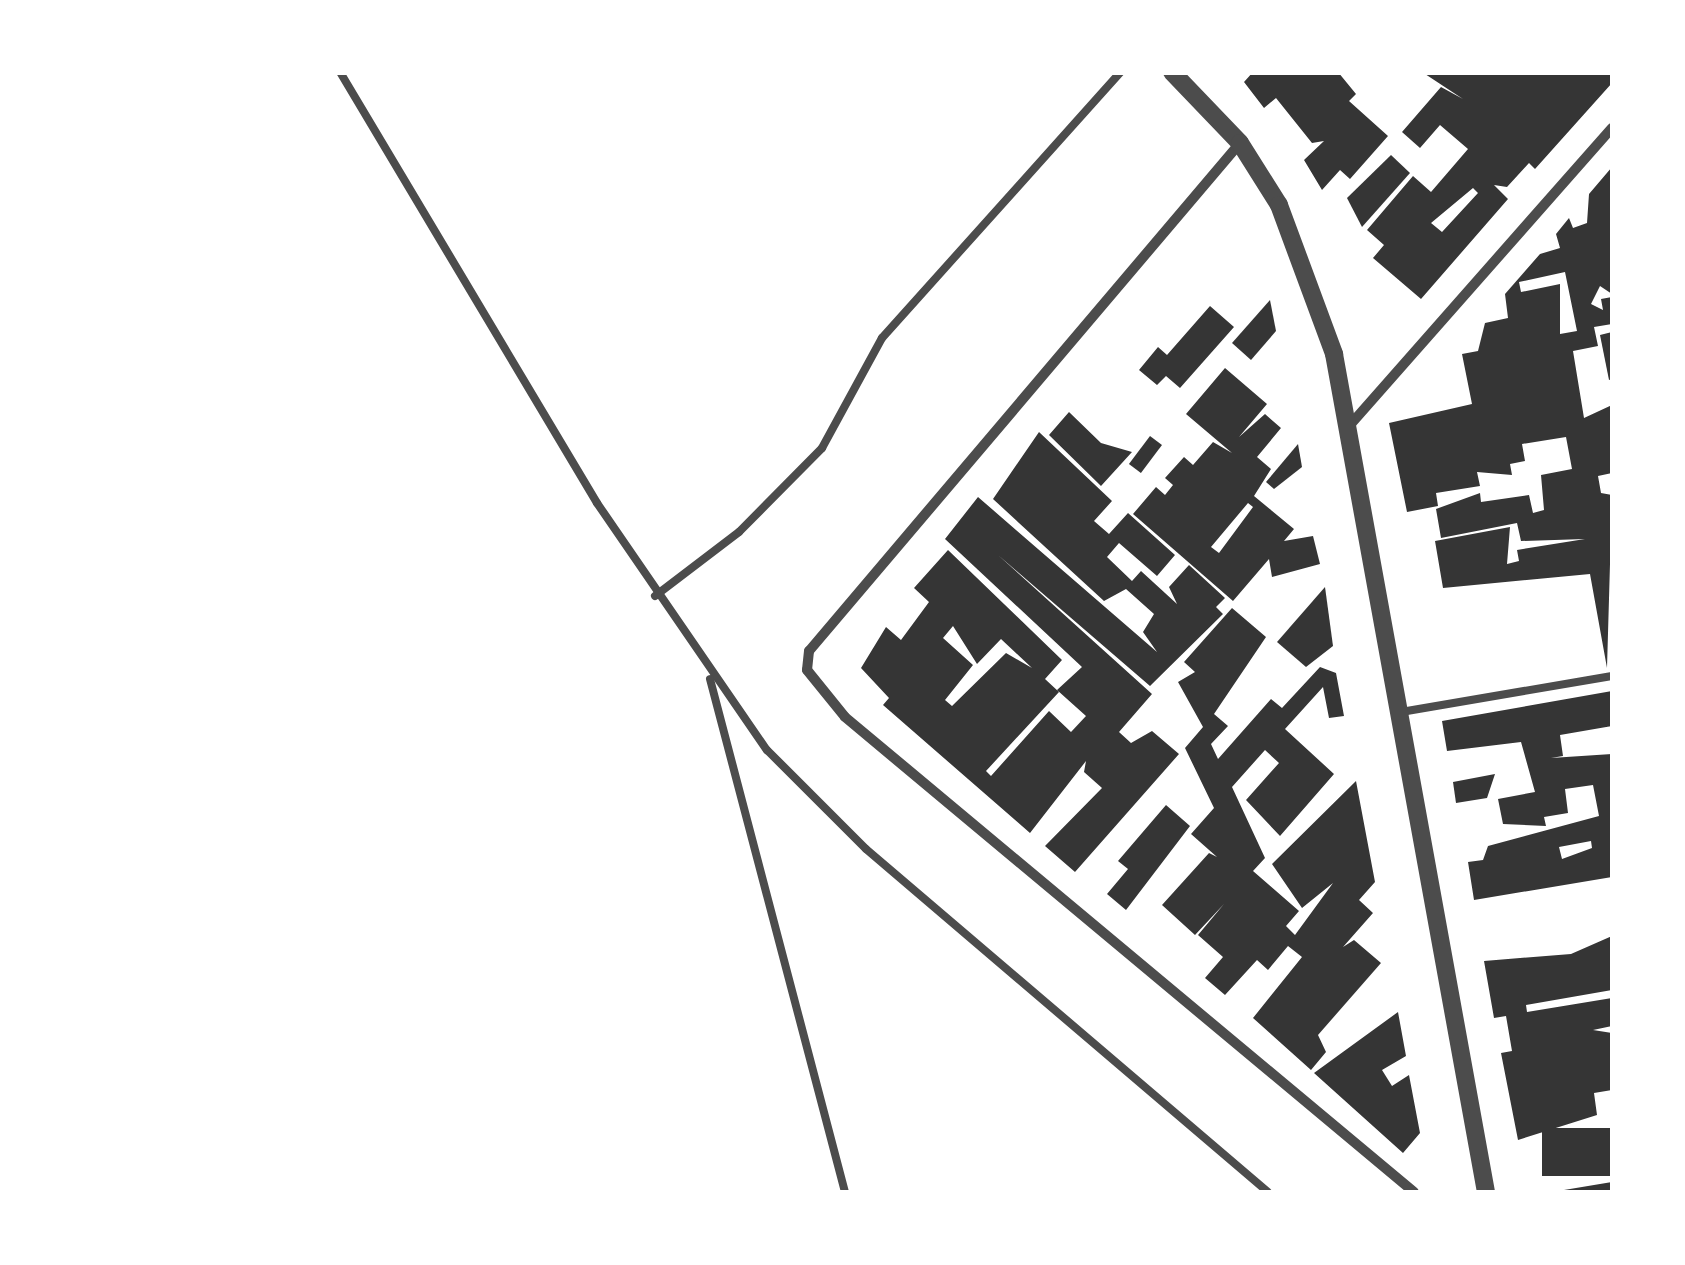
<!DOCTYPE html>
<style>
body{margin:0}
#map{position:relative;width:1685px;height:1265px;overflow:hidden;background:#fff;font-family:Figtree,sans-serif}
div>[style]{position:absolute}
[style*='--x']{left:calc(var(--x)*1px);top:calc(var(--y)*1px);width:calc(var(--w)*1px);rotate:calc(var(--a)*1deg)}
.building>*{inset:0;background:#353535;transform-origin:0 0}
.service>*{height:8px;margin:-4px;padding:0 4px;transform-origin:4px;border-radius:4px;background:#4c4c4c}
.minor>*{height:10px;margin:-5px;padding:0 5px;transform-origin:5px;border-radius:5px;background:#4c4c4c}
.tertiary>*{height:18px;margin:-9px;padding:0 9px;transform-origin:9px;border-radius:9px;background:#4c4c4c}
span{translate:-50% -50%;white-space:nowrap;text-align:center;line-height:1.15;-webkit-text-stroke:8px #fff;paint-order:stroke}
.frame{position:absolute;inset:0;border:75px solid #fff;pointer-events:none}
</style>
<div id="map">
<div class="building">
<div style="clip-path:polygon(1253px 72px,1338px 72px,1356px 94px,1349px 101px,1388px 136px,1350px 179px,1340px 170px,1322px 190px,1304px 160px,1324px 141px,1312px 143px,1276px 98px,1264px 108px,1244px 82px)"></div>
<div style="clip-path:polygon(evenodd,1422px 72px,1612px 72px,1612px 83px,1535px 169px,1529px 163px,1507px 187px,1494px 185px,1508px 199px,1421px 299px,1373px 258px,1384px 245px,1367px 230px,1413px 176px,1431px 192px,1468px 149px,1440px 125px,1420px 148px,1402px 132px,1441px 87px,1463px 99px,1422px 72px,1473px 188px,1478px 193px,1442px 232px,1431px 223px,1473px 188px)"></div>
<div style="clip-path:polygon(1391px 155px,1410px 173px,1362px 227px,1347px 198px)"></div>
<div style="clip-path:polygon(evenodd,1612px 167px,1612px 294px,1600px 286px,1591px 304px,1603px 310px,1601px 299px,1612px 297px,1612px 324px,1594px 327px,1598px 346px,1573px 351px,1584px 418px,1612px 405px,1612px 473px,1598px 476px,1601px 493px,1612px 495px,1607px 668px,1590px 574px,1443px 588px,1435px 541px,1510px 527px,1507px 564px,1519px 561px,1517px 550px,1585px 539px,1521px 541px,1517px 523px,1441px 538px,1436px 509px,1480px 493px,1481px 502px,1529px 495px,1533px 513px,1544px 510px,1541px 475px,1572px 469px,1566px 437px,1522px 444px,1525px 461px,1510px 464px,1512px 475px,1477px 472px,1480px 486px,1436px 493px,1438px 506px,1407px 512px,1389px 423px,1472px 404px,1462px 354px,1478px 351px,1485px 323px,1508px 318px,1505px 294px,1540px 254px,1560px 248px,1556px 234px,1569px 218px,1573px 228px,1587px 223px,1589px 194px,1612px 167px,1565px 272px,1577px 331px,1560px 334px,1560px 284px,1521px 292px,1519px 282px,1565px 272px)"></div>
<div style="clip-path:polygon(1270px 300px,1276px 331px,1251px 360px,1232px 343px)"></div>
<div style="clip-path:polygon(1210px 306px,1234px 327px,1180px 388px,1166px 376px,1157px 385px,1139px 370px,1158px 347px,1167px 355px)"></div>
<div style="clip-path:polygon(1612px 332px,1612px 379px,1609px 380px,1600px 335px)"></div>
<div style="clip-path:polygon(evenodd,1225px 368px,1267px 404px,1239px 437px,1265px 414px,1281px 428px,1257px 457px,1271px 469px,1254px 496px,1294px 529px,1284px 541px,1313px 536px,1320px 564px,1272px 577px,1269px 559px,1233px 601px,1133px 514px,1156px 487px,1165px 495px,1173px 485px,1165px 478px,1184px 457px,1193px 465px,1213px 442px,1232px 453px,1186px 414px,1225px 368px,1248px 503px,1253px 507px,1219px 553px,1211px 547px,1248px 503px)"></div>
<div style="clip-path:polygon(1069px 412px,1101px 443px,1132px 452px,1101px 486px,1049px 435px)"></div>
<div style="clip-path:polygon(evenodd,1039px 432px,1112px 501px,1094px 521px,1109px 534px,1128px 513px,1175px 555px,1157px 576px,1119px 543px,1107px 557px,1132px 581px,1141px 571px,1177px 604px,1169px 587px,1189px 565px,1225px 598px,1216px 607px,1223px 614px,1150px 686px,998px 555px,1152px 694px,1119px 732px,1131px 743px,1152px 731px,1179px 754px,1075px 872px,1045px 846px,1102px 788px,1084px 772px,1086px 761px,1030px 833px,883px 705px,889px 698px,861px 668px,886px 627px,901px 640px,929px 602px,914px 588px,948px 550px,1062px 660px,1045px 679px,1059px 692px,986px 771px,991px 776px,1049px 711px,1071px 732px,1086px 716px,1057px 690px,1082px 667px,945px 539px,978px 497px,1157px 652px,1143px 632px,1154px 614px,1126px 589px,1104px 601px,993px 499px,1039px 432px,953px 626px,977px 664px,1001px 639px,1032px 668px,1006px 653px,952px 706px,945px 700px,973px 665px,943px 638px,953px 626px)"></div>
<div style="left:1150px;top:436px;width:15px;height:35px;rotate:37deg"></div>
<div style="clip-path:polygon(1298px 444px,1302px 467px,1274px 489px,1266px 482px)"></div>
<div style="clip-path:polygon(1325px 587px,1333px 646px,1306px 667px,1277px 642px)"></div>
<div style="clip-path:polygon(1232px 608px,1266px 637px,1214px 714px,1228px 726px,1211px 744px,1218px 759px,1271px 699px,1282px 708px,1320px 667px,1336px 673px,1344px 716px,1329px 718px,1323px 687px,1285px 729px,1334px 774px,1280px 836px,1246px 800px,1279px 763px,1265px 750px,1232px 787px,1265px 858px,1253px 871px,1299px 911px,1286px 926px,1295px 935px,1333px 883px,1302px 908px,1272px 864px,1356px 781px,1375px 882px,1359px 900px,1373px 913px,1343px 947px,1354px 940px,1381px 963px,1318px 1035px,1326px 1052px,1311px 1070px,1253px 1018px,1302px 957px,1288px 946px,1268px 970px,1257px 960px,1225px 995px,1205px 978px,1223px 957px,1198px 935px,1224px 904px,1195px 935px,1162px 905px,1209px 853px,1217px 857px,1191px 834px,1214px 808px,1185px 748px,1203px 727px,1178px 682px,1195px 672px,1184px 662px)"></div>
<div style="clip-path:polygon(evenodd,1612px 691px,1612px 726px,1560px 735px,1563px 756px,1551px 758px,1612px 754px,1612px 877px,1474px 900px,1468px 862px,1483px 860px,1488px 846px,1599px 816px,1593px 785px,1565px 789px,1568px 813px,1544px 817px,1546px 826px,1503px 824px,1498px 799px,1535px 792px,1521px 742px,1447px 751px,1442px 721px,1612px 691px,1591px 841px,1592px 848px,1562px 859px,1559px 847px,1591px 841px)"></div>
<div style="clip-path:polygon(1495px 774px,1487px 798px,1456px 803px,1453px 782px)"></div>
<div style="clip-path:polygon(1166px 805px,1190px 826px,1126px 910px,1107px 894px,1128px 869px,1118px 861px)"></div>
<div style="clip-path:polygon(1612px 936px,1612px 990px,1526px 1005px,1527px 1012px,1612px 998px,1612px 1026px,1593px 1030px,1612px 1033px,1612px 1090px,1594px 1093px,1597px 1115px,1518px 1140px,1501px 1053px,1512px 1051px,1506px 1016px,1494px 1018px,1484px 961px,1571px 954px)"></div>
<div style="clip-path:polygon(1398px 1012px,1406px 1056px,1382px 1070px,1392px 1086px,1409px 1075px,1420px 1133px,1403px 1153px,1314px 1073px)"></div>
<div style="left:1612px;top:1128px;width:48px;height:70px;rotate:90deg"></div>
<div style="clip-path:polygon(1612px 1182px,1612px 1192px,1564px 1192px,1564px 1190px)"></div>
</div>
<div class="service">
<div style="--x:340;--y:72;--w:502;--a:59.19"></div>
<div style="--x:597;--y:503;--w:300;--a:55.5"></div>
<div style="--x:767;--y:750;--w:140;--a:45"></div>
<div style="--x:866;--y:849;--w:528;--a:40.47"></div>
<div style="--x:655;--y:596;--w:106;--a:-37.3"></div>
<div style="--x:739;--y:532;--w:118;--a:-45.3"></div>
<div style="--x:822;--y:448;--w:125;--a:-61.4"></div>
<div style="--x:882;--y:338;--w:358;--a:-48.1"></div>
<div style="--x:710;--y:679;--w:530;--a:75.26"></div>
<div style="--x:1401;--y:712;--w:214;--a:-9.7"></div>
</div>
<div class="minor">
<div style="--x:1240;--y:143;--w:666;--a:130.31"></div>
<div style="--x:809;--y:651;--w:19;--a:96"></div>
<div style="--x:807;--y:670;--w:60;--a:51"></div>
<div style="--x:845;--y:717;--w:741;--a:39.86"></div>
<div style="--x:1350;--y:425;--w:396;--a:-48.6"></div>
</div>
<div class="tertiary">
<div style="--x:1172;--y:72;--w:98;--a:46.2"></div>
<div style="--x:1240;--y:143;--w:73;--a:57.8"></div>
<div style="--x:1279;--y:205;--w:159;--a:69.7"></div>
<div style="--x:1334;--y:354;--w:852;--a:79.72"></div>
</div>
<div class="frame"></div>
</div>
